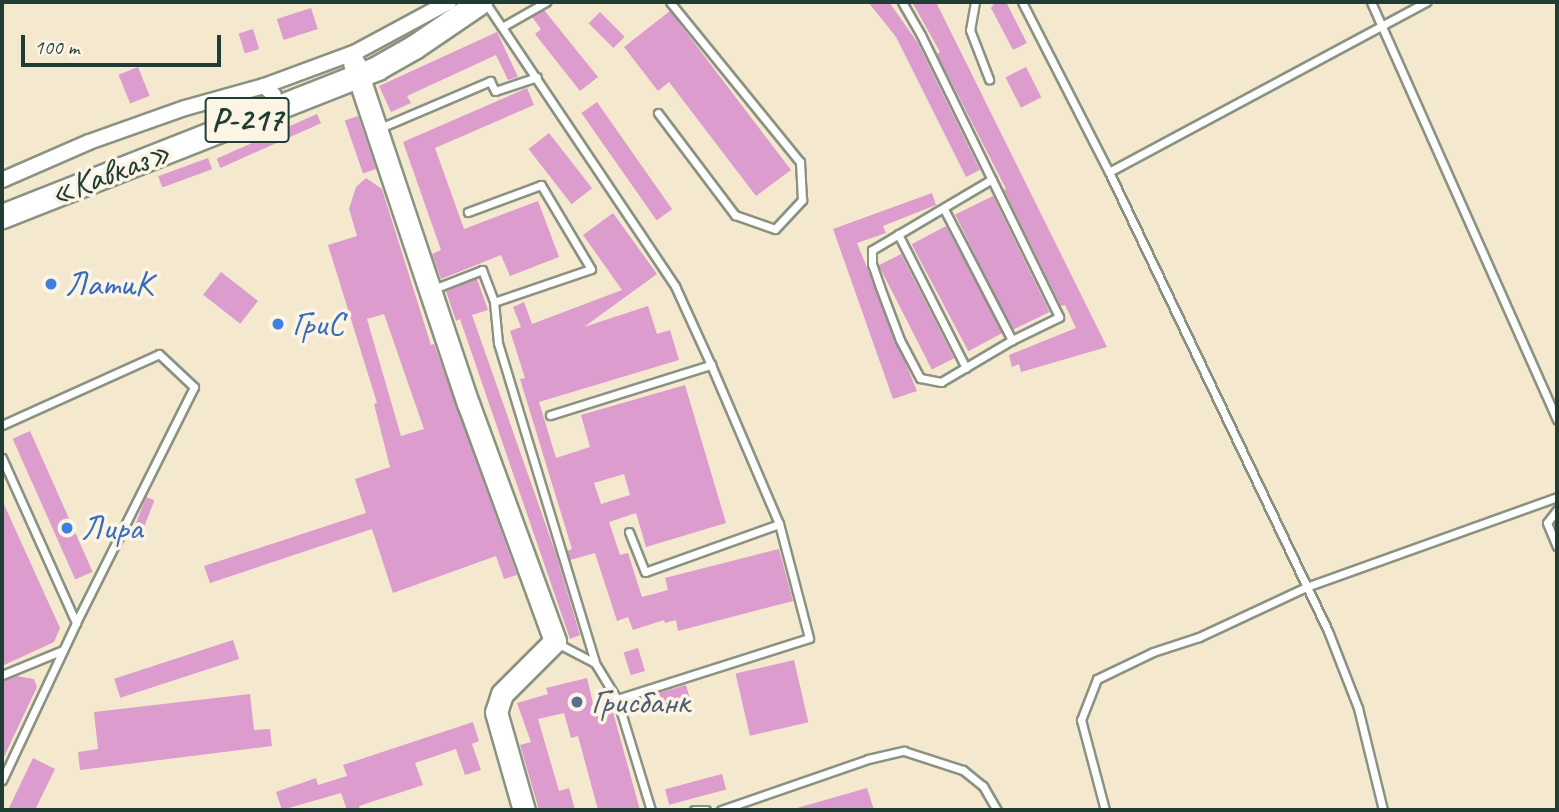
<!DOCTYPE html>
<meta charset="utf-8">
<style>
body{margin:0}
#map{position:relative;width:1559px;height:812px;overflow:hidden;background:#f4e9cf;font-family:Caveat,sans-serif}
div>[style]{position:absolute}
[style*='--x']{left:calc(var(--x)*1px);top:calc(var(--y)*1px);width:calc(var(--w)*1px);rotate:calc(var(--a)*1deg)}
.building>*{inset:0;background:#dc9ccd;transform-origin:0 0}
.roads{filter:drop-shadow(2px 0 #8a9382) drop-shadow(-2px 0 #8a9382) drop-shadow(0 2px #8a9382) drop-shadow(0 -2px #8a9382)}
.lane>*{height:7px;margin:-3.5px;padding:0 3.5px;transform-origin:3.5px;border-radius:3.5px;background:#fff}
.street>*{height:14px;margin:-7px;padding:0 7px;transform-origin:7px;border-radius:7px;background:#fff}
.secondary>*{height:21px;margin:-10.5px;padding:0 10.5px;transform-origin:10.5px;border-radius:10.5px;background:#fff}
.primary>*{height:23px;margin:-11.5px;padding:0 11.5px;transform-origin:11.5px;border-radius:11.5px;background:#fff}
.dots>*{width:19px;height:19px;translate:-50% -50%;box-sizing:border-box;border:4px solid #fcf5e5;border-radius:50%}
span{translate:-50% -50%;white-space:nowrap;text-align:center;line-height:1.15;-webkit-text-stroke:7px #fcf5e5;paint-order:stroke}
.shield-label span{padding:2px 5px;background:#fcf5e5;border:2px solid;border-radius:5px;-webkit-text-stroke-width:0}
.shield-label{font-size:33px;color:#1f3d34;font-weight:700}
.street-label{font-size:35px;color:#1f3d34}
.shop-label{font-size:35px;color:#366cbe}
.left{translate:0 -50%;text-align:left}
.service-label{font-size:35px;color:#4e5e75}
.frame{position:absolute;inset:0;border:4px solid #1f3d34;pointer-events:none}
.scale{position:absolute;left:21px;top:35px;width:200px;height:32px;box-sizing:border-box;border:4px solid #1f3d34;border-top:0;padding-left:9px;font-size:21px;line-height:24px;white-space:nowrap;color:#1f3d34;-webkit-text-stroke:5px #fcf5e5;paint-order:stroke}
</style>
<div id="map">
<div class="building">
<div style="clip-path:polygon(868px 2px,889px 2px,918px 43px,980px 170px,966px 177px,896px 37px)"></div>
<div style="clip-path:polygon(912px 2px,936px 2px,1107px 347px,1021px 372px,1019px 364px,1012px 367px,1009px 355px,1076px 328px,1065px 305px,1061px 306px,1004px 190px,1006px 189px,937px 54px,940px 52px)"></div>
<div style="clip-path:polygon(995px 2px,1006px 2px,1027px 43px,1013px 50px,991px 8px)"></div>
<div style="left:311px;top:8px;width:22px;height:36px;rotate:72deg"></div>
<div style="clip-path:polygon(544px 10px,598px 77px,580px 91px,535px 34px,541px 29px,532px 17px)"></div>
<div style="clip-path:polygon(670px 11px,791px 170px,756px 196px,669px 82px,658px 91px,624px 47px)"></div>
<div style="left:600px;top:12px;width:35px;height:16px;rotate:45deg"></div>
<div style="left:253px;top:29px;width:21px;height:15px;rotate:73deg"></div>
<div style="clip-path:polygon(497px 32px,518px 77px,508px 80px,496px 55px,407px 96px,411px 103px,391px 112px,379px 86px)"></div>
<div style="left:138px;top:67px;width:31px;height:21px;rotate:68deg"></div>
<div style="left:1026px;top:67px;width:34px;height:23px;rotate:63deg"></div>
<div style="clip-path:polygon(527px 88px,534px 105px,435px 148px,464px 229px,538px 201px,559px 257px,510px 276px,501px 255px,441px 279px,432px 254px,441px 250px,403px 142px)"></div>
<div style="left:597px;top:102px;width:131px;height:19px;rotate:55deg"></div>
<div style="left:317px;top:114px;width:10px;height:110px;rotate:66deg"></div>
<div style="left:358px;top:116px;width:56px;height:14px;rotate:71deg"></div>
<div style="left:549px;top:133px;width:70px;height:26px;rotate:52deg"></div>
<div style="left:208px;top:158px;width:12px;height:53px;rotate:70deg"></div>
<div style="clip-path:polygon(evenodd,366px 178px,382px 189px,431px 345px,434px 344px,517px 575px,504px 579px,496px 556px,393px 593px,372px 529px,210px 583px,204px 566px,366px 513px,355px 479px,390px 467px,374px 404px,377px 403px,328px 245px,357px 236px,349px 209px,356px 187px,366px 178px,384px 314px,424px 429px,401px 436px,367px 319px,384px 314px)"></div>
<div style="clip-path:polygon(932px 193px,936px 205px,883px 226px,886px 233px,857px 243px,917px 391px,893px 399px,833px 229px)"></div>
<div style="left:993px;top:196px;width:129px;height:42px;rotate:64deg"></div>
<div style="clip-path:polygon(evenodd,613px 213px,657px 274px,584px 327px,648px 306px,657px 334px,670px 330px,679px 360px,539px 402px,556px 458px,590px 447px,581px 415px,685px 385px,726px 523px,646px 547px,636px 513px,609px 522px,620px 555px,628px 553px,642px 597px,668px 590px,665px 578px,779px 549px,793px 601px,678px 631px,676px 620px,665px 623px,664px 620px,633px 630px,628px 617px,617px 621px,595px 553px,570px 560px,567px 551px,572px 549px,520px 379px,525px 378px,510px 331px,521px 327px,513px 307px,524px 302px,532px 324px,622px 290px,583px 235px,613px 213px,624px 474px,630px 495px,601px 504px,594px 483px,624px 474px)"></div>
<div style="left:946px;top:226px;width:121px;height:39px;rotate:62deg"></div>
<div style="left:901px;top:254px;width:117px;height:25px;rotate:63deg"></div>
<div style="left:221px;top:272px;width:47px;height:29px;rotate:38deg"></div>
<div style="clip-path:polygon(477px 279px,488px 310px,472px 315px,556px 554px,580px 635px,570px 639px,460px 319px,456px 321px,446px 291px)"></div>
<div style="left:30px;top:431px;width:154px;height:19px;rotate:66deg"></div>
<div style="left:146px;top:497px;width:9px;height:31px;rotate:21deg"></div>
<div style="clip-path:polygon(2px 500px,60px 628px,54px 642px,2px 666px)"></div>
<div style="left:233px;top:640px;width:20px;height:125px;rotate:72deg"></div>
<div style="left:638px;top:648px;width:24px;height:15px;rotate:73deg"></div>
<div style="left:794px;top:660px;width:64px;height:60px;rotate:77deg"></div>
<div style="clip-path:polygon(16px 676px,34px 679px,37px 687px,2px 761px,2px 681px)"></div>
<div style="clip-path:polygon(587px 678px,596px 716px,613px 712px,640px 810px,598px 810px,578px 736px,571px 738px,564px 713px,538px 719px,559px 791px,569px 788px,575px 810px,539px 810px,520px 745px,531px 742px,517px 703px,548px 694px,546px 688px)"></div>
<div style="left:686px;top:685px;width:15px;height:28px;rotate:74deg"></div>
<div style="clip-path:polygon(250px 694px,254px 730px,270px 729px,272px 746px,80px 770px,78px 752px,98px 749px,94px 712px)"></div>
<div style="clip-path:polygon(473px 722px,479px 741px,472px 744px,481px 770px,465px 775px,456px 749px,415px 763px,423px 785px,359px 806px,360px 810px,347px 810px,341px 793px,282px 810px,276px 792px,316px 778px,318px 785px,347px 776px,343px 765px)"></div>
<div style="clip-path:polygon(33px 758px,55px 769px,35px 810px,8px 810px)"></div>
<div style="left:722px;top:774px;width:16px;height:59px;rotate:75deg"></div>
<div style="clip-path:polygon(867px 788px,874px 810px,797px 810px,797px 808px)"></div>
</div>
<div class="roads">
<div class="lane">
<div style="--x:485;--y:2;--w:342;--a:56.2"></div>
<div style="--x:675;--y:286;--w:87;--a:65.5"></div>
<div style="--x:902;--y:2;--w:38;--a:60"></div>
<div style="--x:921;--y:35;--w:314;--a:63.9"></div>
<div style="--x:1059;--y:317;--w:52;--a:153.9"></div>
<div style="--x:1012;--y:340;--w:82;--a:149.4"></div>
<div style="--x:941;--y:382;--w:21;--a:-169"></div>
<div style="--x:920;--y:378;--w:43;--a:-117.8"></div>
<div style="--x:900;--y:340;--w:57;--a:-110.7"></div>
<div style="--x:880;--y:287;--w:24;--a:-109"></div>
<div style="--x:872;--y:264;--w:14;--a:-90"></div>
<div style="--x:872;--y:250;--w:139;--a:-30.6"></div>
<div style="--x:975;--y:2;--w:28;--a:100"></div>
<div style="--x:970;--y:30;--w:53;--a:68.8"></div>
<div style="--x:1022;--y:2;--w:191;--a:62.9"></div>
<div style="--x:1109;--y:172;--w:509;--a:64.49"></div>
<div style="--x:1328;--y:631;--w:83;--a:68.7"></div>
<div style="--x:1358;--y:708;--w:105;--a:76.2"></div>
<div style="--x:1371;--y:2;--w:457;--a:66"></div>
<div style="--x:502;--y:27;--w:51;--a:-29.6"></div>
<div style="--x:658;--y:113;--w:128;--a:53"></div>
<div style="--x:735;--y:215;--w:42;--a:19.3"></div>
<div style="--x:775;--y:229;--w:40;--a:-47"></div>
<div style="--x:802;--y:200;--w:38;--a:-93"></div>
<div style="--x:800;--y:162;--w:206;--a:-129.1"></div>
<div style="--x:380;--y:128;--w:120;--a:-23.1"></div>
<div style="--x:490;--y:81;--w:11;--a:63"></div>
<div style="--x:495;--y:91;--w:44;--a:-18.4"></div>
<div style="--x:1109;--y:172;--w:360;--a:-28.2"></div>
<div style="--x:944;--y:209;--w:148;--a:62.6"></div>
<div style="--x:898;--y:234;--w:150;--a:63.1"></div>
<div style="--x:431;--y:290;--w:55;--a:-21.4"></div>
<div style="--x:482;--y:270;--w:34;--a:69"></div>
<div style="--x:494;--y:302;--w:102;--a:-18.8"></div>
<div style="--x:591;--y:269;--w:98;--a:-120.8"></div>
<div style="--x:541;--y:185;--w:78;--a:159.7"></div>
<div style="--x:494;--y:302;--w:41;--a:84.4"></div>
<div style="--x:498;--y:343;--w:334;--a:73.1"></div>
<div style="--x:595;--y:663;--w:45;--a:-152.3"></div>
<div style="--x:550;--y:415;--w:169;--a:-17.3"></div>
<div style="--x:711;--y:365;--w:173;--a:66.8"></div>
<div style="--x:779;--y:524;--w:142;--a:160.3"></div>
<div style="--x:645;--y:572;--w:43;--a:-111.8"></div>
<div style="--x:2;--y:425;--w:172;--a:-24.3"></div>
<div style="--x:159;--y:354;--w:48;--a:43.3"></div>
<div style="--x:194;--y:387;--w:264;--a:116.6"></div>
<div style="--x:2;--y:458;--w:181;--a:65.8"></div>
<div style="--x:76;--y:623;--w:174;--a:115.2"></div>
<div style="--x:1557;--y:510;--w:16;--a:128"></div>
<div style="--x:1547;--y:523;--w:25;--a:67"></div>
<div style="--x:595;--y:663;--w:42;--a:58.6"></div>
<div style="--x:617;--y:699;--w:116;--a:73"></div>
<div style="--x:2;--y:675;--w:66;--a:-22.3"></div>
<div style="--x:617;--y:699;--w:201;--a:-17.6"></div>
<div style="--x:809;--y:638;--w:118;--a:-104.7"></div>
<div style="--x:694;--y:810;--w:12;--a:0"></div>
<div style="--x:721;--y:810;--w:156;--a:-19.1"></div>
<div style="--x:868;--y:759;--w:37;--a:-13"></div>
<div style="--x:904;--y:751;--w:62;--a:17.9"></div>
<div style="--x:963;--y:770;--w:26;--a:39"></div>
<div style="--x:983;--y:786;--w:28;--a:60"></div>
<div style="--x:1105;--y:810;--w:93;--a:-104.9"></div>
<div style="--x:1081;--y:720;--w:44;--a:-68.7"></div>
<div style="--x:1097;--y:679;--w:62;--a:-25.7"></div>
<div style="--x:1153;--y:652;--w:48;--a:-18.1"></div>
<div style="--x:1199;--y:637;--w:118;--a:-25"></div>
<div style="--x:1306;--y:587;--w:267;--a:-19.7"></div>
</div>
<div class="street">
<div style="--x:264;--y:86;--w:98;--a:-20.3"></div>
<div style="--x:356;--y:52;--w:106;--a:-28.3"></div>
<div style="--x:2;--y:180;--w:95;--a:-23.6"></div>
<div style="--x:89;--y:142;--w:102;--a:-19.5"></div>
<div style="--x:185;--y:108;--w:82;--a:-15.6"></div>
<div style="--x:264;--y:86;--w:13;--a:42"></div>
</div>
<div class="secondary">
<div style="--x:354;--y:63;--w:359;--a:71.5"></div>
<div style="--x:468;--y:403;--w:253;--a:69.9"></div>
<div style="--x:555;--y:641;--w:75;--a:135"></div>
<div style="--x:502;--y:694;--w:19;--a:108"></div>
<div style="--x:496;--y:712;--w:102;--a:74.1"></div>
</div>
<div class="primary">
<div style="--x:2;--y:216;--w:403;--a:-21.5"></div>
<div style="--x:377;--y:68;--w:43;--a:-29.6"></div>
<div style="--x:414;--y:47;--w:80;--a:-34.3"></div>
</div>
</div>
<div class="dots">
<div style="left:51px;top:284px;background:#3f7fe0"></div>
<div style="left:278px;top:324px;background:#3f7fe0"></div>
<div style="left:67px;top:528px;background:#3f7fe0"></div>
<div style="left:577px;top:702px;background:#5c6f8a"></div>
</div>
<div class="shield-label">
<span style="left:247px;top:120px">Р-217</span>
</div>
<div class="street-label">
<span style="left:110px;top:173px;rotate:-21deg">«Кавказ»</span>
</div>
<div class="shop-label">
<span class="left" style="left:65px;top:284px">ЛатиК</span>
<span class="left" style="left:292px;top:324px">ГриС</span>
<span class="left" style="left:81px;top:528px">Лира</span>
</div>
<div class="service-label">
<span class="left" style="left:591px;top:702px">Грисбанк</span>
</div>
<div class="frame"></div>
<div class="scale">100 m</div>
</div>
